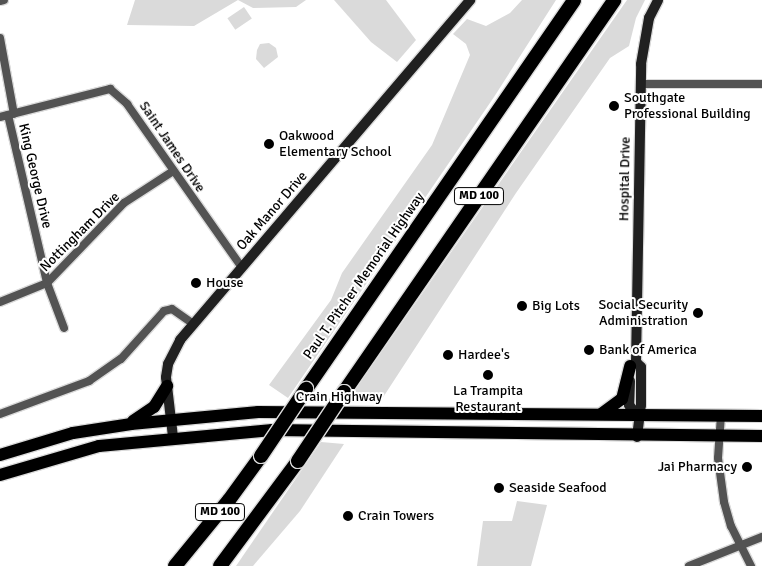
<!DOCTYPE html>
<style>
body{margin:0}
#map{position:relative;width:762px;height:566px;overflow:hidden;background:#fff;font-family:Signika,sans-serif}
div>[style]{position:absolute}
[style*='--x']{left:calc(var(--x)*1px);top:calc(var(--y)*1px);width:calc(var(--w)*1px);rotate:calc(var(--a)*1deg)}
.green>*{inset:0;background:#dadada;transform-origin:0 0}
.roads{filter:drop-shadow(1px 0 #dbdbdb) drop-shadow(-1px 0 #dbdbdb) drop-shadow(0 1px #dbdbdb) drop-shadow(0 -1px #dbdbdb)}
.street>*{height:8px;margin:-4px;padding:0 4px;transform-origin:4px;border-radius:4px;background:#535353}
.secondary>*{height:10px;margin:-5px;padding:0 5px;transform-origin:5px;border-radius:5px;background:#202020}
.primary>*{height:12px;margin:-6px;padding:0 6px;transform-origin:6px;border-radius:6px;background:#000}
.highway>*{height:14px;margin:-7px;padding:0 7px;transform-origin:7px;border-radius:7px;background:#000}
.bridges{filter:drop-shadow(1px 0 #dbdbdb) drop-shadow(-1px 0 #dbdbdb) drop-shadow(0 1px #dbdbdb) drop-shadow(0 -1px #dbdbdb)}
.highway-bridge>*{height:14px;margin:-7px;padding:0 7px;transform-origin:7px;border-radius:7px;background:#000}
.dots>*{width:14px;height:14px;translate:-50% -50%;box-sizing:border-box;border:2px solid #fff;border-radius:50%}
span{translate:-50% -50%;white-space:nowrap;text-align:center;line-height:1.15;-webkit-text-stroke:4px #fff;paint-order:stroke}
.shield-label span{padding:1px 4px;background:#fff;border:1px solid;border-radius:4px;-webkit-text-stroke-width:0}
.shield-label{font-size:12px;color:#000;font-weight:700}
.poi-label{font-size:14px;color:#000}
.left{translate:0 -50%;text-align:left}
.right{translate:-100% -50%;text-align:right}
.street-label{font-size:14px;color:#000}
</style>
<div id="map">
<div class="green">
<div style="clip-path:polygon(135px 0,306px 0,296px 7px,253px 8px,238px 0,194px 26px,127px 25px)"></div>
<div style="clip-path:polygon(334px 0,386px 0,416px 40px,397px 62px,371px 42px)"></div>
<div style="clip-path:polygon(522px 0,556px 0,494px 97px,288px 398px,269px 385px,331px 300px,342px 273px,432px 145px,470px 55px,466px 44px,453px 34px,467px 19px,486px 26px,510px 13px)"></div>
<div style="clip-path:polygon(627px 0,645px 0,636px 18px,629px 46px,610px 58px,516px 193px,380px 402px,348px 400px)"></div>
<div style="left:244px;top:7px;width:14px;height:20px;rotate:56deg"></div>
<div style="clip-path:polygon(269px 43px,276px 48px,278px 57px,264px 68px,256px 59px,257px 50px,260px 44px)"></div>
<div style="clip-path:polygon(321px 442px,344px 444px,300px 511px,253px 566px,236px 566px)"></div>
<div style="clip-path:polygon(517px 501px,547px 505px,531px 566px,477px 566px,483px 521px,512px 521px)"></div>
</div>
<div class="roads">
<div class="street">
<div style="--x:0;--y:1;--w:4;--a:-14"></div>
<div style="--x:0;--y:38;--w:77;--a:79.6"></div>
<div style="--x:641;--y:84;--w:121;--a:0"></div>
<div style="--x:8;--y:115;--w:172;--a:76.9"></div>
<div style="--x:47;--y:283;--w:48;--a:69.3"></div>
<div style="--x:0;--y:117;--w:114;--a:-14.3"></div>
<div style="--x:110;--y:89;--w:23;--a:41"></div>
<div style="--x:127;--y:104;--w:198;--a:54.9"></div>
<div style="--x:0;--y:302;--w:51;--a:-22"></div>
<div style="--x:47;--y:283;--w:111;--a:-46.1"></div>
<div style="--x:124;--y:203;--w:59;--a:-33.1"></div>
<div style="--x:0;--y:414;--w:95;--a:-20.3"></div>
<div style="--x:89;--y:381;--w:39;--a:-35"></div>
<div style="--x:121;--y:359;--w:64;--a:-48.1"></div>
<div style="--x:164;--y:311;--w:8;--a:-14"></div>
<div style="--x:172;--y:309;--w:24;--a:35"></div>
<div style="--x:721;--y:415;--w:43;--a:94"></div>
<div style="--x:718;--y:458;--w:44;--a:82.2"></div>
<div style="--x:724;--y:502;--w:25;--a:74"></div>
<div style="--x:731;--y:526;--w:45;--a:63.4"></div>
<div style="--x:689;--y:566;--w:79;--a:-21.7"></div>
</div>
<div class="secondary">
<div style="--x:630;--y:381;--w:24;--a:92"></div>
<div style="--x:629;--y:405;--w:13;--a:51"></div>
<div style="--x:173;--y:437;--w:60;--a:-96.7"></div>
<div style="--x:166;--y:377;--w:13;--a:-81"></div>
<div style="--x:168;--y:364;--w:27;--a:-63"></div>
<div style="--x:180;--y:340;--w:447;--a:-49.5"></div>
<div style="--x:637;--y:437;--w:32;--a:-83"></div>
<div style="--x:641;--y:405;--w:38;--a:-90"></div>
<div style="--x:641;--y:367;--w:7;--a:-135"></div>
<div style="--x:636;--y:362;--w:298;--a:-89"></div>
<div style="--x:641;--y:64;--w:47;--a:-80.1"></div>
<div style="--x:649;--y:18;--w:20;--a:-63"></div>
</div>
<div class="primary">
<div style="--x:601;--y:414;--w:26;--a:-36"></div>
<div style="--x:622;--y:399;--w:34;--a:-76"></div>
<div style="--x:133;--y:421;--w:25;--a:-34"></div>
<div style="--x:154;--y:407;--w:25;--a:-58"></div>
<div style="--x:0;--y:455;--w:76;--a:-16.8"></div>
<div style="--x:73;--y:433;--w:59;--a:-8.8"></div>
<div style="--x:131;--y:424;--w:128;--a:-5.4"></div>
<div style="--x:258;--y:412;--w:504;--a:0.45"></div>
<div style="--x:0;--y:475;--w:103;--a:-16.3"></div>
<div style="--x:99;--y:446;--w:174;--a:-5.3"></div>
<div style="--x:272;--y:430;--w:490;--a:0.7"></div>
</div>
<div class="highway">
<div style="--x:306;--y:389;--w:472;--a:-55.4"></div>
<div style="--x:344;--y:392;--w:476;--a:-55.4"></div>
<div style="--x:175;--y:566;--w:85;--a:-50.7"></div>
<div style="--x:229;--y:500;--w:54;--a:-54"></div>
<div style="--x:220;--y:566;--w:131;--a:-53.4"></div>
</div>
</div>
<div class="bridges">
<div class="highway-bridge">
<div style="--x:261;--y:456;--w:81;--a:-56.1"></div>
<div style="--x:298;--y:461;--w:83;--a:-56.3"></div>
</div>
</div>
<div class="dots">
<div style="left:614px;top:106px;background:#000"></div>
<div style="left:269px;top:144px;background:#000"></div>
<div style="left:196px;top:283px;background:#000"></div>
<div style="left:522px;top:306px;background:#000"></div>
<div style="left:698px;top:313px;background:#000"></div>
<div style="left:589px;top:350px;background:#000"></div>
<div style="left:448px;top:355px;background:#000"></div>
<div style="left:488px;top:375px;background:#000"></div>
<div style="left:747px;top:467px;background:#000"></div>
<div style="left:499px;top:488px;background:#000"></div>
<div style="left:348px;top:516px;background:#000"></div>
</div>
<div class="shield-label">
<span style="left:479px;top:196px">MD 100</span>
<span style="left:220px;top:512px">MD 100</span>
</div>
<div class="poi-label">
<span class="left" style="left:624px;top:106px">Southgate<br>Professional Building</span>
<span class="left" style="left:279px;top:144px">Oakwood<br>Elementary School</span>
<span class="left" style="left:206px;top:283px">House</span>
<span class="right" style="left:688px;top:313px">Social Security<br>Administration</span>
<span class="left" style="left:532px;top:306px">Big Lots</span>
<span class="left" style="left:599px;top:350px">Bank of America</span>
<span class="left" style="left:458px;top:355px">Hardee's</span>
<span style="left:488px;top:399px">La Trampita<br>Restaurant</span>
<span class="right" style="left:737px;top:467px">Jai Pharmacy</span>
<span class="left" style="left:509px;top:488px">Seaside Seafood</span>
<span class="left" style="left:358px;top:516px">Crain Towers</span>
</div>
<div class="street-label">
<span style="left:172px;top:147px;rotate:56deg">Saint James Drive</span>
<span style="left:35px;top:176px;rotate:77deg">King George Drive</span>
<span style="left:625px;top:179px;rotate:-89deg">Hospital Drive</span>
<span style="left:272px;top:211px;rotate:-49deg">Oak Manor Drive</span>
<span style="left:80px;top:232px;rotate:-45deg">Nottingham Drive</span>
<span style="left:364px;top:276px;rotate:-55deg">Paul T. Pitcher Memorial Highway</span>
<span style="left:339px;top:397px">Crain Highway</span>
</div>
</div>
